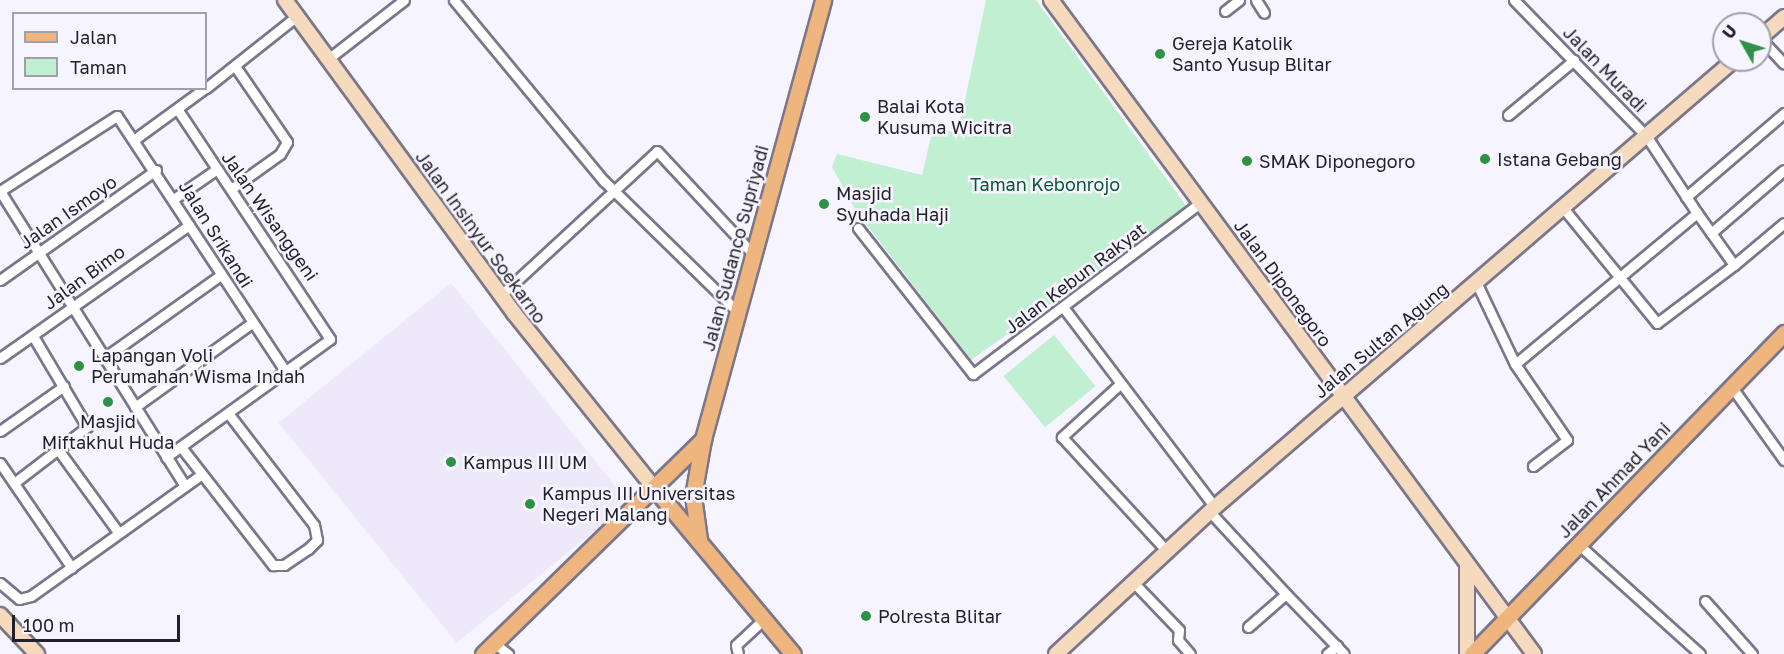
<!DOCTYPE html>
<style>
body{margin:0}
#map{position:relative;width:1784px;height:654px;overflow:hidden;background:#f6f4fe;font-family:"Golos Text",sans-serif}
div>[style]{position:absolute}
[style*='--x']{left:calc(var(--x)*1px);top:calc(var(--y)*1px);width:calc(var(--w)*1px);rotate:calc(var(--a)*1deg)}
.built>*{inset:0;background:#ede9fb;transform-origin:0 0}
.green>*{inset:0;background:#c0efd2;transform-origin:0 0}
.roads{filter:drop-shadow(2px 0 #7b768a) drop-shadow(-2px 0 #7b768a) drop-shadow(0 2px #7b768a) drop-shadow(0 -2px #7b768a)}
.street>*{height:9px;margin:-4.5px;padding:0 4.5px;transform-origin:4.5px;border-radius:4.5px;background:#fff}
.secondary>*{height:14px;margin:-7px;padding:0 7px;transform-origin:7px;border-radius:7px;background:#f6dabe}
.primary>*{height:15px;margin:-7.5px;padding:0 7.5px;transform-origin:7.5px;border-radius:7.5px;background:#eeb57e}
.dots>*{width:16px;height:16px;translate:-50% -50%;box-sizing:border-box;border:3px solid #f6f4fe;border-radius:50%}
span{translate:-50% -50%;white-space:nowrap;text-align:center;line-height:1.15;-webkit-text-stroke:5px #f6f4fe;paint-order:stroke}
.poi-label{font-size:18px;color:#211f27}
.left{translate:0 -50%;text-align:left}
.street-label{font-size:18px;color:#211f27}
.park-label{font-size:18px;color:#095735}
.legend{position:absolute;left:12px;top:12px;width:195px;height:78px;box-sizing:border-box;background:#f6f4fe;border:2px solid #a19fa8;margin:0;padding:8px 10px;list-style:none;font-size:18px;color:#211f27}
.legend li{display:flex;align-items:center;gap:12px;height:30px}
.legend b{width:30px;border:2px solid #a19fa8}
.north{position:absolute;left:1712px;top:12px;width:60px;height:60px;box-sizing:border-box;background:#f6f4fe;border:2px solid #a19fa8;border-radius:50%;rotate:309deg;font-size:16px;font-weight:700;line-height:24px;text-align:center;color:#211f27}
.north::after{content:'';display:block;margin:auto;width:21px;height:27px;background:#2e9145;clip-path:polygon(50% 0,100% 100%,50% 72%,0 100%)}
.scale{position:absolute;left:12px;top:615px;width:168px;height:27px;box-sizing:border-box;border:3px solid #211f27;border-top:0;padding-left:8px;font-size:18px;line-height:21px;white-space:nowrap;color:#211f27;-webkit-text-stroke:4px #f6f4fe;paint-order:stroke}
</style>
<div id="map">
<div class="built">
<div style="left:451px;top:283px;width:283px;height:222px;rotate:51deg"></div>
</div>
<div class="green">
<div style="clip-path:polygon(986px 0,1036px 0,1187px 207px,971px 360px,856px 211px,832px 167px,837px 154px,922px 175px,933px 128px,958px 133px)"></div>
<div style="left:1054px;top:335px;width:66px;height:65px;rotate:51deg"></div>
</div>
<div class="roads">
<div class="street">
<div style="--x:454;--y:0;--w:235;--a:50.4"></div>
<div style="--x:604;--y:181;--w:187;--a:44.4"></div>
<div style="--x:1256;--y:0;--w:15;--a:58"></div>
<div style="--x:1514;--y:0;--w:191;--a:45.8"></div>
<div style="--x:1647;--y:137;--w:91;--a:56.7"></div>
<div style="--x:1697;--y:213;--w:236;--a:140.3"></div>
<div style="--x:1225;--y:11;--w:18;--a:-38"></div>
<div style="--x:1760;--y:38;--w:35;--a:47"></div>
<div style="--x:328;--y:59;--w:96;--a:-37.8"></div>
<div style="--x:206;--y:88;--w:116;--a:-38.4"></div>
<div style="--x:1508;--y:115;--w:86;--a:-39.8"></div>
<div style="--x:135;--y:139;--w:87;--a:-36.1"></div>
<div style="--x:231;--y:189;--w:60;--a:-35.5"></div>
<div style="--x:280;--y:154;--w:14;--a:-60"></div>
<div style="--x:287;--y:142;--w:92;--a:-124.4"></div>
<div style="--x:1686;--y:197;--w:129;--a:-40.6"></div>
<div style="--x:175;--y:198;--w:51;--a:-34.6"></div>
<div style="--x:1564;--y:209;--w:147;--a:50.8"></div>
<div style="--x:1657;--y:323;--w:96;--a:-37"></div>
<div style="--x:1734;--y:265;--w:64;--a:-125.4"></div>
<div style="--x:858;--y:228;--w:186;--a:51.8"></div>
<div style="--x:973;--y:374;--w:286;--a:-37"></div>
<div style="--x:1711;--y:233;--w:96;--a:-40.8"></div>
<div style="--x:1734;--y:265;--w:65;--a:-40"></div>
<div style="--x:0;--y:280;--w:191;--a:-35.2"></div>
<div style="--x:1477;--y:284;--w:89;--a:64.6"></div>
<div style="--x:1515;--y:364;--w:92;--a:55.6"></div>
<div style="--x:1567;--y:440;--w:43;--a:142.6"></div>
<div style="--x:501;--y:295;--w:212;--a:-42.7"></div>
<div style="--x:657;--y:151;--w:142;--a:47"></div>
<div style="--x:1063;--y:307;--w:251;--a:52.8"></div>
<div style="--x:0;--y:358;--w:231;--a:-35.1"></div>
<div style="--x:104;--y:358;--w:143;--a:-35.4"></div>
<div style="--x:1120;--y:384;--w:79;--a:137.6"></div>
<div style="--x:1062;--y:437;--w:155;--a:47.4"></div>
<div style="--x:1731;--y:386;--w:91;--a:54.4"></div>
<div style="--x:135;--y:407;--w:144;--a:-35.7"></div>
<div style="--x:0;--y:431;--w:78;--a:-35.1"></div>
<div style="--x:181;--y:447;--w:150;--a:52.1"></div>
<div style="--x:273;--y:565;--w:11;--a:0"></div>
<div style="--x:284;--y:565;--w:29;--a:-34"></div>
<div style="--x:308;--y:549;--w:13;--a:-45"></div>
<div style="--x:317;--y:540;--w:15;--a:-101"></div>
<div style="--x:314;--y:525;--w:141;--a:-127.5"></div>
<div style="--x:59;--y:451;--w:100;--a:53.9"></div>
<div style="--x:166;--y:457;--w:202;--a:-35.7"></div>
<div style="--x:330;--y:339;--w:276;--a:-123.6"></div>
<div style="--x:0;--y:463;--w:127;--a:55.6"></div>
<div style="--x:14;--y:483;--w:92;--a:-37.5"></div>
<div style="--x:87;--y:427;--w:106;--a:-120.7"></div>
<div style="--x:185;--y:486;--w:348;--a:-122.1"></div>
<div style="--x:0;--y:191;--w:139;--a:-32.7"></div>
<div style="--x:117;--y:116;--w:307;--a:56.6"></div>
<div style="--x:1210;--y:512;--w:112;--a:47.2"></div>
<div style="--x:1578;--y:544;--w:164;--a:42"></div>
<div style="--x:0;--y:583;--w:25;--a:40"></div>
<div style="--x:19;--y:599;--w:12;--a:-14"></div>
<div style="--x:31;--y:596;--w:206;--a:-35.5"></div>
<div style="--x:1134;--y:583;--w:65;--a:46.2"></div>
<div style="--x:1179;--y:630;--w:10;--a:96"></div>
<div style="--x:1178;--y:640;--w:18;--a:49"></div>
<div style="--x:1705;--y:601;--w:71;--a:48.4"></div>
<div style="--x:1248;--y:627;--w:50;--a:-41"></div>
<div style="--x:1286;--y:594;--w:83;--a:46"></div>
<div style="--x:494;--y:643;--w:18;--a:38"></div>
<div style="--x:738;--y:654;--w:9;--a:-103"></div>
<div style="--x:736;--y:645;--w:38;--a:-43"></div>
<div style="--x:1327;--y:654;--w:13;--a:-39"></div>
</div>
<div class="secondary">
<div style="--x:285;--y:0;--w:388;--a:53.8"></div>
<div style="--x:514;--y:313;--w:226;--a:51.3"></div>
<div style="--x:1051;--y:0;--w:813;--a:53.55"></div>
<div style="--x:1760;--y:38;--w:32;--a:-41"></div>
<div style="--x:1467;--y:567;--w:87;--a:90"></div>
<div style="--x:0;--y:615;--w:54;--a:46.5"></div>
<div style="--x:1056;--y:654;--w:217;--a:-42.8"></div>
<div style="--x:1215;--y:507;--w:685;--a:-40.74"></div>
</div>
<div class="primary">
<div style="--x:655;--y:489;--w:215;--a:50.1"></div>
<div style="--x:699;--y:539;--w:43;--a:-97.9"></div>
<div style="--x:693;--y:496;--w:58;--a:-80"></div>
<div style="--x:483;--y:654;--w:308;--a:-44.3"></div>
<div style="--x:703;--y:439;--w:455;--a:-74.7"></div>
<div style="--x:1472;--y:654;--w:448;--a:-45.8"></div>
</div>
</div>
<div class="dots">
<div style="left:1160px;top:54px;background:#2e9145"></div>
<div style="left:865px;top:117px;background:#2e9145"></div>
<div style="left:1485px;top:159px;background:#2e9145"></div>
<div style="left:1247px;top:161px;background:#2e9145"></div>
<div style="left:824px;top:204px;background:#2e9145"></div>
<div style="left:79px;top:366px;background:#2e9145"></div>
<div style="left:108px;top:402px;background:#2e9145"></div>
<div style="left:451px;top:462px;background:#2e9145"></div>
<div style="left:530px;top:504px;background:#2e9145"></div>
<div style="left:866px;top:616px;background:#2e9145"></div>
</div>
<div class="poi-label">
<span class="left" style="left:1172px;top:54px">Gereja Katolik<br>Santo Yusup Blitar</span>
<span class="left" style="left:877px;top:117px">Balai Kota<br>Kusuma Wicitra</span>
<span class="left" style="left:1497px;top:159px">Istana Gebang</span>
<span class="left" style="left:1259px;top:161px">SMAK Diponegoro</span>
<span class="left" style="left:836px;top:204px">Masjid<br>Syuhada Haji</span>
<span class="left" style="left:91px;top:366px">Lapangan Voli<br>Perumahan Wisma Indah</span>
<span style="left:108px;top:432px">Masjid<br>Miftakhul Huda</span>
<span class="left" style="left:463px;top:462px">Kampus III UM</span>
<span class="left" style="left:542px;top:504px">Kampus III Universitas<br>Negeri Malang</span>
<span class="left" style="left:878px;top:616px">Polresta Blitar</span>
</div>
<div class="street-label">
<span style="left:1605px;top:69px;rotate:46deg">Jalan Muradi</span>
<span style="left:68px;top:212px;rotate:-35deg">Jalan Ismoyo</span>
<span style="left:270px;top:216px;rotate:55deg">Jalan Wisanggeni</span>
<span style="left:216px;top:234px;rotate:58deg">Jalan Srikandi</span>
<span style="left:481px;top:237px;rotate:54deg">Jalan Insinyur Soekarno</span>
<span style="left:735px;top:248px;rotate:-75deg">Jalan Sudanco Supriyadi</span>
<span style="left:84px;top:277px;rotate:-36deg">Jalan Bimo</span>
<span style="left:1075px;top:278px;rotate:-37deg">Jalan Kebun Rakyat</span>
<span style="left:1283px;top:283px;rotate:54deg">Jalan Diponegoro</span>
<span style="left:1381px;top:340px;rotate:-40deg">Jalan Sultan Agung</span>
<span style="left:1614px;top:480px;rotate:-46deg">Jalan Ahmad Yani</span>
</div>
<div class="park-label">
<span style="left:1045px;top:184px">Taman Kebonrojo</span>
</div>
<ul class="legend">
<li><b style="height:8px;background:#eeb57e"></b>Jalan</li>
<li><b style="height:16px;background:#c0efd2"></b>Taman</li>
</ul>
<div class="north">U</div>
<div class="scale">100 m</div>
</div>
